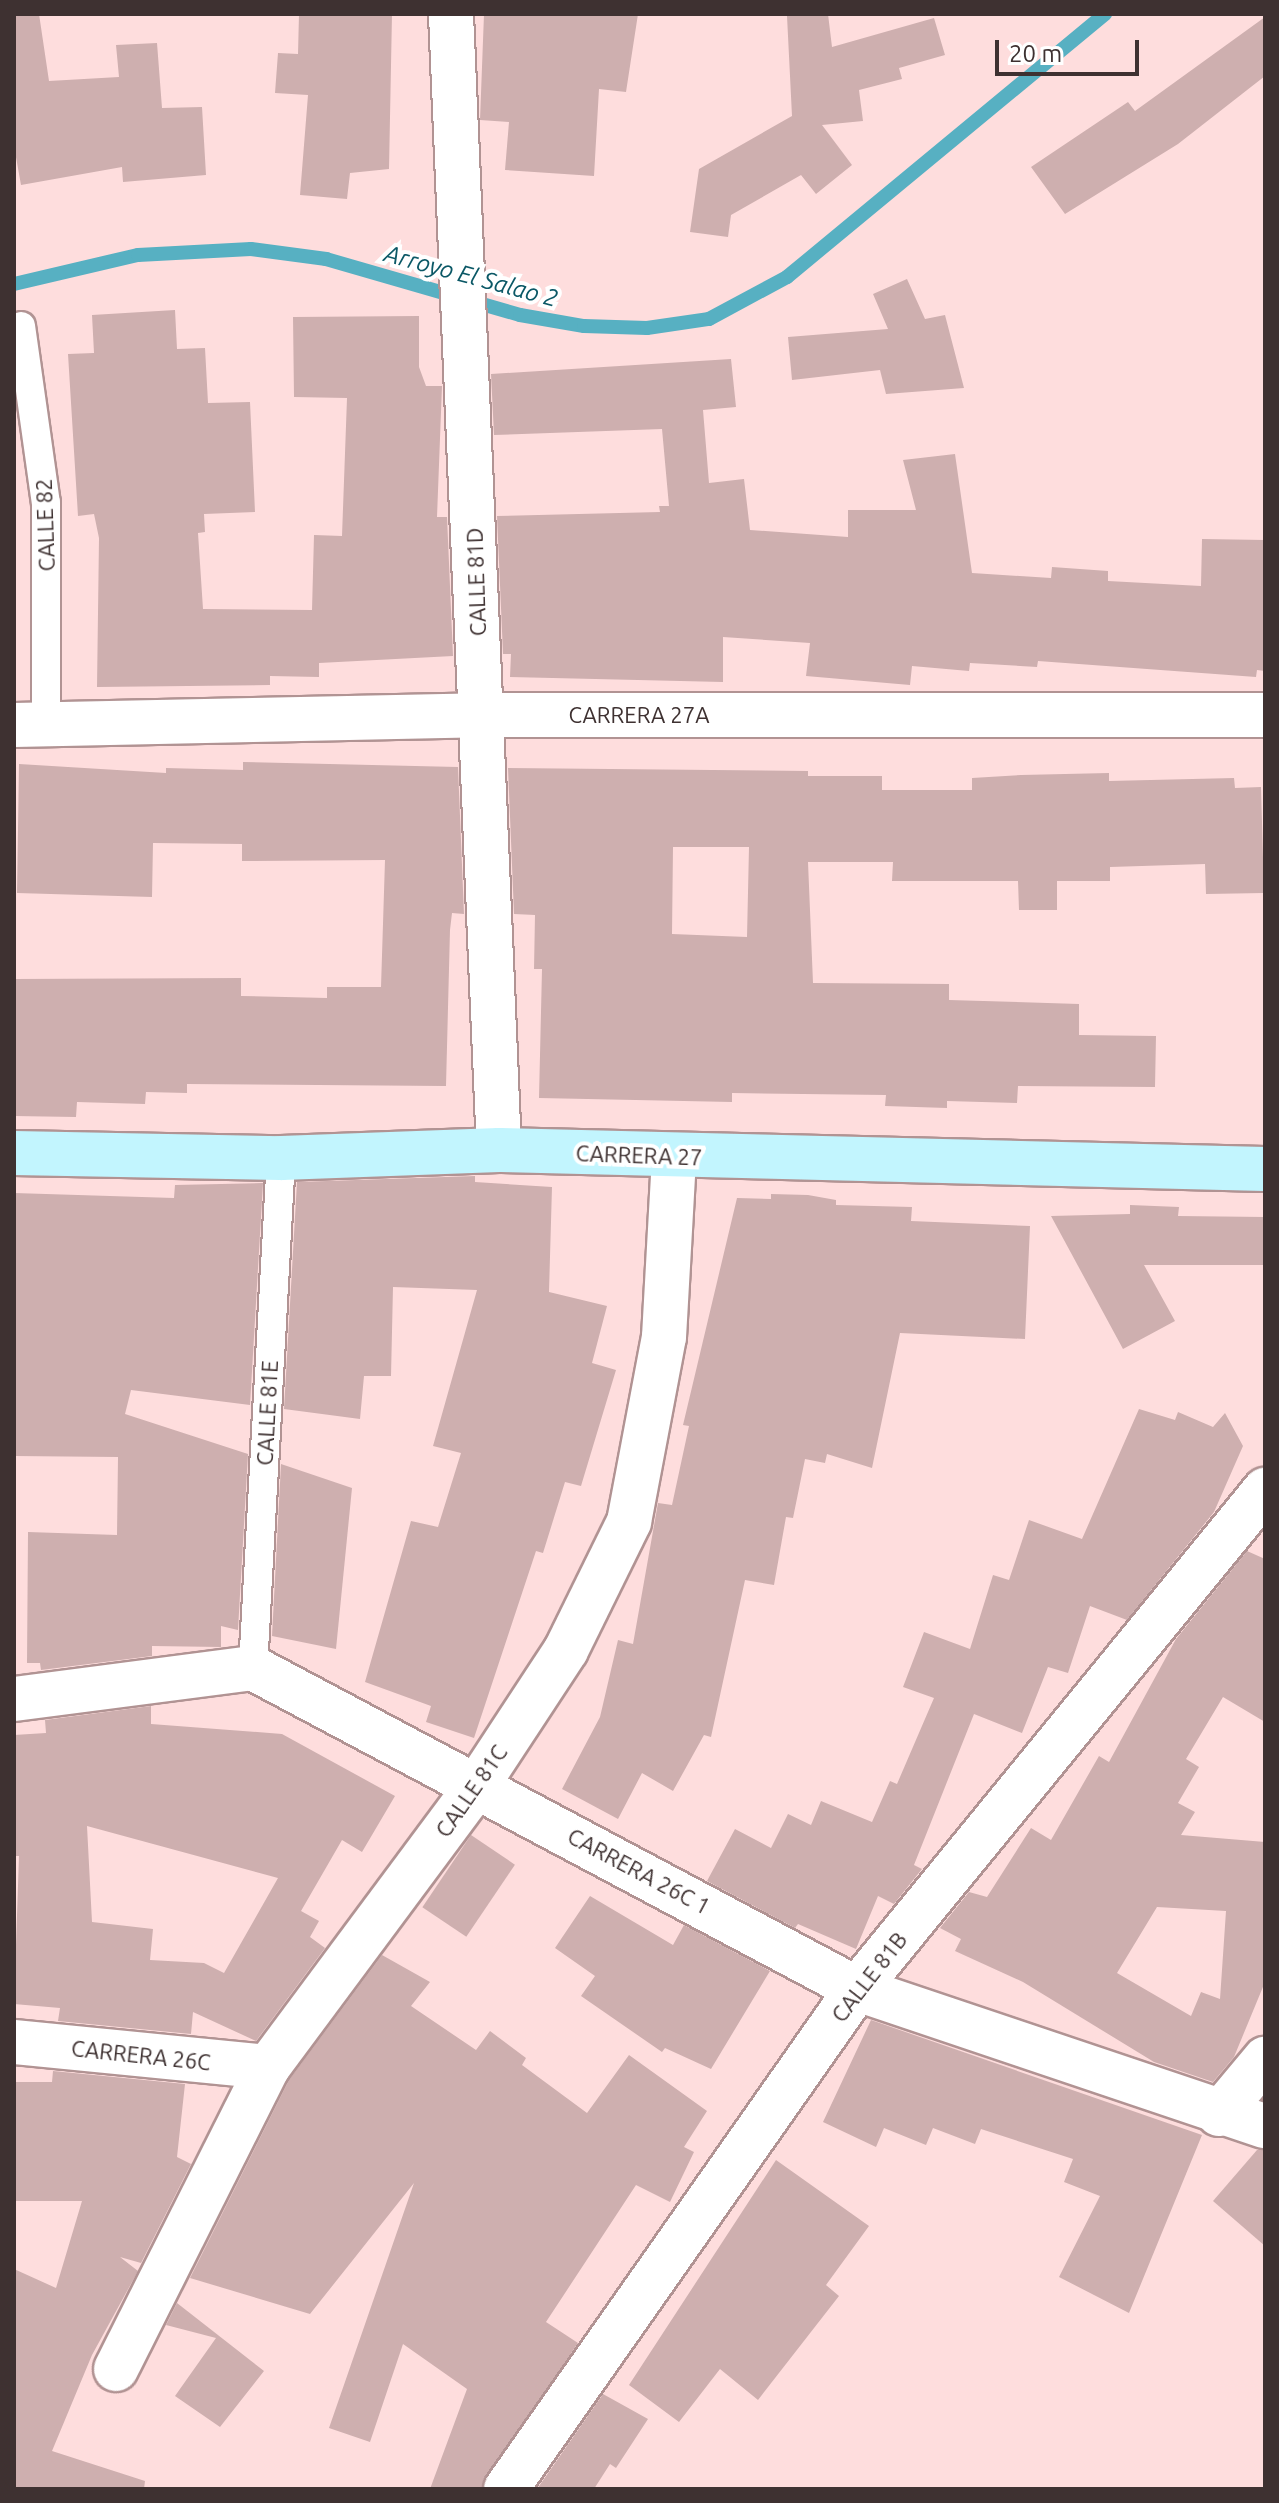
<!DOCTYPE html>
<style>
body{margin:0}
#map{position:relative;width:1279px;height:2503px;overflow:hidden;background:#fedddd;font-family:Ubuntu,sans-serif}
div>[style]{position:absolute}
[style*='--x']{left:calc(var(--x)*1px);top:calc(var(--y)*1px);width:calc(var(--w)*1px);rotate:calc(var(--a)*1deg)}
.stream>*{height:14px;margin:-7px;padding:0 7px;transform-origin:7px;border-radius:7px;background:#57b0c2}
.building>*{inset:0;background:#ceafaf;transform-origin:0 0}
.roads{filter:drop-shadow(2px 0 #b19393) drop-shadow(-2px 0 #b19393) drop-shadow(0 2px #b19393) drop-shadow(0 -2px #b19393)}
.lane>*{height:28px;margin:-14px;padding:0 14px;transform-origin:14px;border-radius:14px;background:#fff}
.street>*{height:44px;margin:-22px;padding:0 22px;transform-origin:22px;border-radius:22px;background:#fff}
.secondary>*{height:44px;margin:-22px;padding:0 22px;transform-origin:22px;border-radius:22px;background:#c2f5fe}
span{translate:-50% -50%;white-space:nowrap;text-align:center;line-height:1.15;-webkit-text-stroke:8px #fff;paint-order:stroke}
.street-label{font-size:22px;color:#3e3131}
.water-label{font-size:24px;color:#0b5866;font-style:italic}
.frame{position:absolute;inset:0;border:16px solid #3e3131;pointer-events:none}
.scale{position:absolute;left:995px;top:40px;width:144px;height:36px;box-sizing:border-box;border:4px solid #3e3131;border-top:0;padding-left:10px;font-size:24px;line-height:28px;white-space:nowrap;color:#3e3131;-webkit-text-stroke:6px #fff;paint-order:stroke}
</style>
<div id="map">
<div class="stream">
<div style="--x:14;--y:284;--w:127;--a:-13.2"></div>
<div style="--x:138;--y:255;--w:113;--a:-3"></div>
<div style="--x:251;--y:249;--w:76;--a:7.6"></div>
<div style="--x:326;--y:259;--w:202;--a:16.1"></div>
<div style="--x:520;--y:315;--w:65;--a:9.8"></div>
<div style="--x:584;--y:326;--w:63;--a:1.8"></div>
<div style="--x:647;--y:328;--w:63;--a:-8.3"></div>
<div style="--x:709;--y:319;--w:89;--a:-28.3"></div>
<div style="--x:787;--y:277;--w:413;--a:-39.6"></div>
</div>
<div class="building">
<div style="clip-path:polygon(14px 14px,39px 14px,49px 81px,119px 77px,116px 45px,157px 43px,162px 108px,202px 107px,206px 175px,123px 182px,122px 167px,21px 185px,14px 146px)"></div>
<div style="clip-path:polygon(299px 14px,392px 14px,389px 169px,350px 173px,347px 199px,300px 195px,308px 95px,275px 93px,278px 53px,298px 54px)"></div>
<div style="clip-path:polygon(484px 14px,638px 14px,626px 92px,599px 89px,594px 176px,505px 170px,509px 122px,480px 120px)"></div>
<div style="clip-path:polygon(828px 14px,832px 47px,934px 18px,945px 55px,899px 68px,902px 79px,859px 90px,863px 121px,822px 125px,852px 165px,816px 194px,801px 175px,731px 215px,728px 237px,690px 232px,699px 169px,792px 116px,787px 16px)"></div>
<div style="clip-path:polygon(1265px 17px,1265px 76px,1178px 144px,1065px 214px,1031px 167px,1128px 102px,1135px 111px)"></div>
<div style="clip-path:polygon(907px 279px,925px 319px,945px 315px,964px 388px,886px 394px,880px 370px,792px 380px,788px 337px,888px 329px,873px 294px)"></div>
<div style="clip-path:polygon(175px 310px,177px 349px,205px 348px,208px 403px,250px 402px,255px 512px,204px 514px,205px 532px,198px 533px,203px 609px,312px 610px,314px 535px,342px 536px,347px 398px,294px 397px,293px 317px,419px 316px,419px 367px,426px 386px,442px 386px,437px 517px,447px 517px,453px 656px,319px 663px,319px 677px,270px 676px,270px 685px,97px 687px,99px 538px,94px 514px,78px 516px,68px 354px,94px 353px,92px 315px)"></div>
<div style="clip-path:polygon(731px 359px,736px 407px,703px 410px,709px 483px,744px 479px,750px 530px,848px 537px,848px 510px,916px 510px,903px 460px,955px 454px,972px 573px,1051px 578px,1052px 567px,1108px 571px,1108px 581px,1201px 586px,1202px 539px,1265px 540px,1265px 671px,1257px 670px,1256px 677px,1038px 661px,1037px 667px,970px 663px,969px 671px,912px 666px,910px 685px,806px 676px,810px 643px,723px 637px,723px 682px,510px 677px,511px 654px,503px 654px,497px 516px,660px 512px,659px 506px,669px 506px,662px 429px,494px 435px,491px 374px)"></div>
<div style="clip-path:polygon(243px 762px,458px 767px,464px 914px,452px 913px,450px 930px,446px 1086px,187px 1084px,187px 1093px,146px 1092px,145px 1104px,77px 1102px,76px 1117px,14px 1116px,14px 979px,241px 978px,241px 996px,327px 998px,327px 987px,381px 987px,385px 860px,242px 861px,242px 844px,153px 843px,152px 897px,17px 893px,19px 764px,166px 773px,166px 768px,243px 770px)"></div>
<div style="clip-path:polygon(evenodd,508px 768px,808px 771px,808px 776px,882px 776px,882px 790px,972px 790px,972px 778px,1021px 775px,1109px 773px,1109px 781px,1234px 778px,1235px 788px,1261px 787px,1264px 893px,1206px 894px,1205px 864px,1110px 867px,1110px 881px,1057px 881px,1057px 910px,1019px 910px,1018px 881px,892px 881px,893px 862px,808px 862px,813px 983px,949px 984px,949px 1000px,1079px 1004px,1079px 1035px,1156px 1036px,1155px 1087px,1018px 1086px,1017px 1103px,947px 1101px,947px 1108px,885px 1106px,886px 1095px,732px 1093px,732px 1102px,539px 1098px,542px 969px,534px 969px,535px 915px,514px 914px,508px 768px,673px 847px,749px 847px,747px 937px,672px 934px,673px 847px)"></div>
<div style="clip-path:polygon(475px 1176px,475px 1182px,552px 1187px,549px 1292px,607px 1306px,592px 1363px,616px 1370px,581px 1486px,565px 1482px,543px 1553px,536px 1551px,474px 1738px,426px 1722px,431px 1706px,365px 1682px,411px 1521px,438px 1527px,461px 1453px,433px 1446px,477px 1290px,393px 1287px,391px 1376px,364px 1376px,360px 1419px,284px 1409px,297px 1182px)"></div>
<div style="clip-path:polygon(263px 1183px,250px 1405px,131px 1390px,125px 1414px,248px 1454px,238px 1630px,221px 1626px,221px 1647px,152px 1646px,152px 1656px,41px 1670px,40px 1663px,27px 1663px,28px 1532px,117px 1535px,118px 1457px,14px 1456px,14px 1193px,174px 1198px,175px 1185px)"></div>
<div style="clip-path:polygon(771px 1194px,808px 1195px,836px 1200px,836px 1205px,912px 1207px,911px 1221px,1030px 1226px,1025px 1339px,900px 1333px,872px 1468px,827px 1454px,825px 1463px,805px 1459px,793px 1518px,786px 1517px,774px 1585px,745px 1580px,711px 1737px,704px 1735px,673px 1791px,642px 1773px,618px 1819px,562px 1789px,600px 1717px,618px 1640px,633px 1644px,658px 1503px,672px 1505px,689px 1426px,683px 1425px,737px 1198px,771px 1199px)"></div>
<div style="clip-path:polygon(1130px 1205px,1179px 1207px,1178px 1216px,1265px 1217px,1265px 1265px,1144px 1265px,1175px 1321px,1123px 1349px,1051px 1216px,1130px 1214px)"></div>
<div style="clip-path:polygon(1139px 1409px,1175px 1420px,1178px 1412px,1213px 1427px,1225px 1413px,1243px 1446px,1214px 1512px,1127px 1620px,1090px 1606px,1068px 1673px,1048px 1667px,1022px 1733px,974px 1714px,914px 1865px,922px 1869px,894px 1904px,878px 1896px,856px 1949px,798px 1924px,795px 1928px,707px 1881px,735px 1829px,771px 1848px,788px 1814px,811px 1825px,821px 1801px,872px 1822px,890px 1781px,897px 1784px,934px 1698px,903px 1687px,924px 1632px,970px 1649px,993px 1575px,1009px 1580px,1029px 1520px,1082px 1539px)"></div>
<div style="clip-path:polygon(281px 1464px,352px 1488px,336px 1649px,272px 1636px)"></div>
<div style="clip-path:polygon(evenodd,1247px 1551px,1265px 1559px,1265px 1722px,1223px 1697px,1186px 1759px,1199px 1767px,1178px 1803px,1195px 1812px,1181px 1835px,1265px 1842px,1265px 1982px,1234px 2057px,1213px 2082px,1154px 2062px,1023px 1982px,955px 1951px,961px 1939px,940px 1928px,969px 1892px,987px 1897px,1031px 1828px,1051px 1840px,1099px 1756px,1109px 1762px,1176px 1639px,1247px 1551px,1157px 1907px,1226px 1911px,1220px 1999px,1201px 1992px,1191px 2016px,1117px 1973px,1157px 1907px)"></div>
<div style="clip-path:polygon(evenodd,151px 1706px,151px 1724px,282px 1734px,395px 1796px,362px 1852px,342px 1840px,301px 1911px,319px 1921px,310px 1937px,325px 1948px,256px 2041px,193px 2012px,191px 2034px,58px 2021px,60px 2008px,14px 2004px,19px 1856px,14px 1856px,14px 1735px,46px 1733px,45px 1720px,151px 1706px,87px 1826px,278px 1878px,224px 1973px,204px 1963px,150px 1960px,153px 1929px,92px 1922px,87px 1826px)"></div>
<div style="left:471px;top:1835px;width:53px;height:87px;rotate:34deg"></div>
<div style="clip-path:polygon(590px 1896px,673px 1945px,684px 1925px,770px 1971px,711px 2069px,665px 2048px,662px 2052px,581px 1996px,595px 1976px,555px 1948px)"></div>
<div style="clip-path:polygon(382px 1955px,430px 1982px,411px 2006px,476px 2050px,490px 2031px,526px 2058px,522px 2065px,587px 2113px,629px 2055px,707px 2111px,684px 2147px,694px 2152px,670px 2202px,636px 2185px,546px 2322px,578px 2343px,481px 2489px,430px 2489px,467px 2389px,403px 2344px,370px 2442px,329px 2428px,414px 2183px,310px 2314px,190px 2278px,289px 2080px)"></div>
<div style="clip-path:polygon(871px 2020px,1202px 2135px,1129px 2313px,1059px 2277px,1100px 2196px,1064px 2182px,1073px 2159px,981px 2129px,975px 2144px,933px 2128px,926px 2145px,884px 2128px,876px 2147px,823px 2122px)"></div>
<div style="clip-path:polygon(53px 2071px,185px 2084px,177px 2157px,191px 2164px,141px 2263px,120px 2257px,138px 2271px,92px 2355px,52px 2451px,145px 2481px,144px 2489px,14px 2489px,14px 2269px,56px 2288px,82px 2201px,14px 2201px,14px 2082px,52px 2082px)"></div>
<div style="clip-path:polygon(1257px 2150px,1265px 2150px,1265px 2246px,1213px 2201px)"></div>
<div style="clip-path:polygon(776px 2160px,869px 2226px,826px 2285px,839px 2296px,758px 2400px,720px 2369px,679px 2422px,629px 2385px)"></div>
<div style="clip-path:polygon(177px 2303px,264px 2371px,220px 2427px,175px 2396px,216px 2338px,166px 2325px)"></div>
<div style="clip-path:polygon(603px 2394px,648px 2419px,616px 2468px,610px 2464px,594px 2489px,537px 2489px)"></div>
</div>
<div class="roads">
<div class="lane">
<div style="--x:21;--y:326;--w:179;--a:82"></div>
<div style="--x:46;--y:503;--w:221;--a:90"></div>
<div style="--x:253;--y:1668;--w:511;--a:-86.86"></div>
</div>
<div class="street">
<div style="--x:451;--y:14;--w:1137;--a:87.58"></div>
<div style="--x:14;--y:725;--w:466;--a:-1.2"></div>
<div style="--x:480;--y:715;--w:785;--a:0"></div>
<div style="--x:14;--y:1699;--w:241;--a:-7.4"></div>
<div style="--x:253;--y:1668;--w:684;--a:27.99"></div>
<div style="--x:857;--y:1989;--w:430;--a:18.6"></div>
<div style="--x:14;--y:2042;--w:255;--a:5.6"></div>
<div style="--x:1219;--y:2114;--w:72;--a:-50.1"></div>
<div style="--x:116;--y:2369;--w:338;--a:-63.3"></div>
<div style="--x:268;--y:2067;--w:352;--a:-53.4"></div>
<div style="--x:478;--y:1784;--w:160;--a:-56.7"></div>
<div style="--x:566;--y:1650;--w:143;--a:-63.8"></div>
<div style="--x:629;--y:1522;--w:188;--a:-79.3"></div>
<div style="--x:664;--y:1337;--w:180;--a:-86.8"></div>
<div style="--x:506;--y:2489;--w:611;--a:-54.93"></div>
<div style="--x:857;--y:1989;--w:645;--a:-50.73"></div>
</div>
<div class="secondary">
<div style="--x:14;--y:1153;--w:267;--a:1.1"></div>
<div style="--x:281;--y:1158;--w:218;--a:-2.1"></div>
<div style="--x:499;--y:1150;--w:766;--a:1.42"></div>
</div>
</div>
<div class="street-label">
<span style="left:45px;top:525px;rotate:-92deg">CALLE 82</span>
<span style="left:476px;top:582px;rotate:-92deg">CALLE 81D</span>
<span style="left:639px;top:715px">CARRERA 27A</span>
<span style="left:639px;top:1155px;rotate:2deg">CARRERA 27</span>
<span style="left:267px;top:1413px;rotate:-87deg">CALLE 81E</span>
<span style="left:471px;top:1791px;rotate:-55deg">CALLE 81C</span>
<span style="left:639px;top:1871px;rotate:28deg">CARRERA 26C 1</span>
<span style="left:869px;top:1977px;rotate:-52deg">CALLE 81B</span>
<span style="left:141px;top:2055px;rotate:6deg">CARRERA 26C</span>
</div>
<div class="water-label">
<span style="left:471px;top:276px;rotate:15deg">Arroyo El Salao 2</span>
</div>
<div class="frame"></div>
<div class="scale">20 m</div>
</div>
